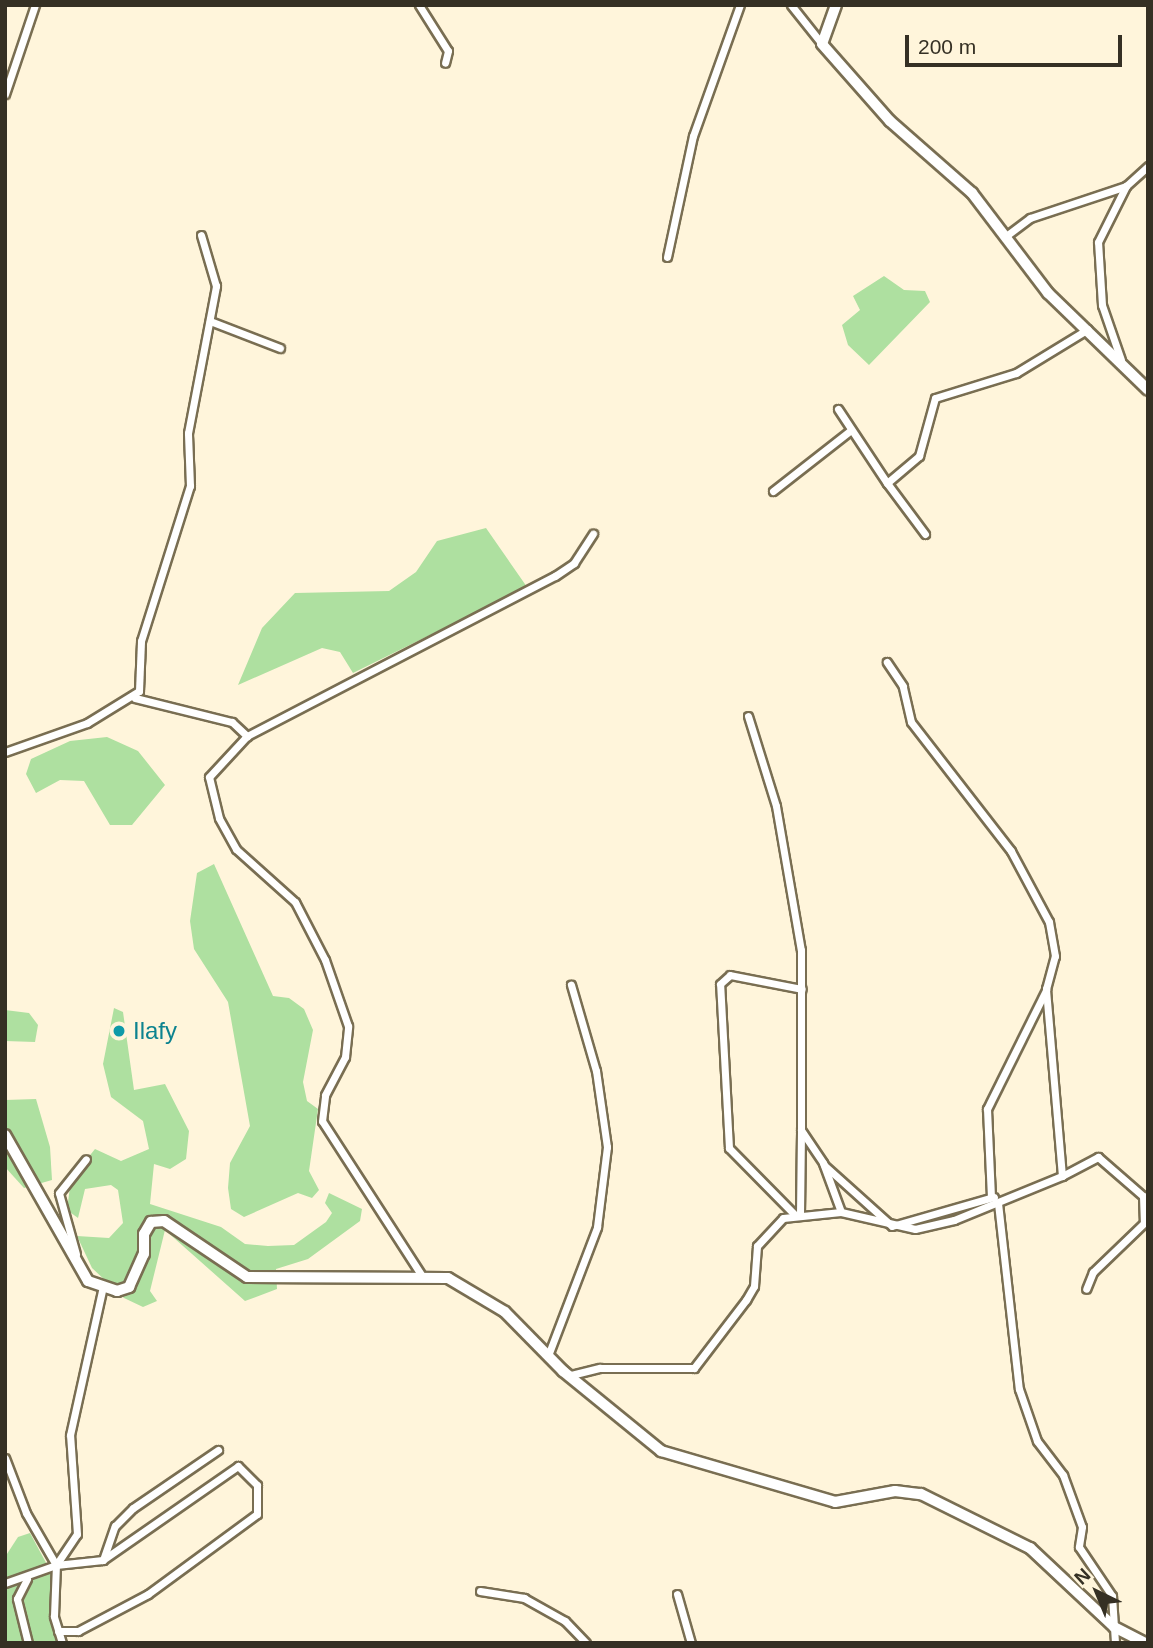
<!DOCTYPE html>
<style>
body{margin:0}
#map{position:relative;width:1153px;height:1648px;overflow:hidden;background:#fff5db;font-family:Helvetica,sans-serif}
div>[style]{position:absolute}
[style*='--x']{left:calc(var(--x)*1px);top:calc(var(--y)*1px);width:calc(var(--w)*1px);rotate:calc(var(--a)*1deg)}
.green>*{inset:0;background:#aee0a0}
.roads{filter:drop-shadow(2px 0 #796e52) drop-shadow(-2px 0 #796e52) drop-shadow(0 2px #796e52) drop-shadow(0 -2px #796e52)}
.minor>*{height:7px;margin:-3.5px;padding:0 3.5px;transform-origin:3.5px;border-radius:3.5px;background:#fff}
.tertiary>*{height:10px;margin:-5px;padding:0 5px;transform-origin:5px;border-radius:5px;background:#fff}
.dots>*{width:19px;height:19px;translate:-50% -50%;box-sizing:border-box;border:4px solid #fff5db;border-radius:50%}
span{translate:-50% -50%;white-space:nowrap;text-align:center;line-height:1.15;-webkit-text-stroke:5px #fff5db;paint-order:stroke}
.culture-label{font-size:24px;color:#0d838f}
.left{translate:0 -50%;text-align:left}
.frame{position:absolute;inset:0;border:7px solid #353024;pointer-events:none}
.north{position:absolute;left:1062px;top:1557px;width:70px;height:70px;-webkit-text-stroke:5px #fff5db;paint-order:stroke;rotate:317deg;font-size:19px;font-weight:700;line-height:28px;text-align:center;color:#353024}
.north::after{content:'';display:block;margin:auto;width:24px;height:32px;background:#353024;clip-path:polygon(50% 0,100% 100%,50% 72%,0 100%)}
.scale{position:absolute;left:905px;top:35px;width:217px;height:32px;box-sizing:border-box;border:4px solid #353024;border-top:0;padding-left:9px;font-size:21px;line-height:24px;white-space:nowrap;color:#353024;-webkit-text-stroke:5px #fff5db;paint-order:stroke}
</style>
<div id="map">
<div class="green">
<div style="clip-path:polygon(884px 276px,904px 290px,925px 291px,930px 302px,869px 365px,848px 345px,842px 325px,860px 310px,853px 296px)"></div>
<div style="clip-path:polygon(486px 528px,527px 587px,353px 673px,340px 652px,322px 648px,238px 685px,262px 628px,295px 593px,389px 591px,416px 572px,437px 541px)"></div>
<div style="clip-path:polygon(107px 737px,138px 751px,165px 785px,132px 825px,110px 825px,84px 781px,60px 780px,36px 793px,26px 774px,31px 759px,70px 741px)"></div>
<div style="clip-path:polygon(214px 864px,273px 996px,289px 998px,304px 1009px,313px 1030px,303px 1082px,307px 1101px,318px 1109px,309px 1171px,319px 1190px,312px 1198px,298px 1193px,244px 1217px,231px 1209px,228px 1188px,230px 1163px,250px 1126px,228px 1002px,194px 949px,190px 921px,197px 873px)"></div>
<div style="clip-path:polygon(114px 1008px,123px 1012px,134px 1090px,165px 1084px,189px 1131px,186px 1159px,170px 1169px,154px 1164px,150px 1204px,221px 1227px,245px 1244px,268px 1246px,294px 1245px,326px 1222px,332px 1213px,325px 1203px,329px 1193px,362px 1209px,360px 1221px,308px 1259px,276px 1269px,277px 1289px,245px 1301px,165px 1230px,150px 1291px,157px 1301px,143px 1307px,124px 1298px,92px 1268px,77px 1236px,109px 1238px,123px 1223px,118px 1190px,111px 1185px,85px 1189px,78px 1218px,67px 1210px,71px 1179px,95px 1149px,121px 1161px,149px 1149px,143px 1121px,111px 1097px,103px 1064px)"></div>
<div style="clip-path:polygon(5px 1010px,29px 1013px,38px 1025px,35px 1042px,5px 1041px)"></div>
<div style="clip-path:polygon(36px 1099px,50px 1147px,52px 1180px,24px 1188px,5px 1167px,5px 1100px)"></div>
<div style="clip-path:polygon(30px 1533px,51px 1572px,57px 1643px,5px 1643px,5px 1557px,18px 1537px)"></div>
</div>
<div class="roads">
<div class="minor">
<div style="--x:419;--y:5;--w:54;--a:57.8"></div>
<div style="--x:448;--y:51;--w:12;--a:104"></div>
<div style="--x:791;--y:5;--w:50;--a:51.5"></div>
<div style="--x:5;--y:94;--w:94;--a:-71.4"></div>
<div style="--x:1006;--y:236;--w:30;--a:-37"></div>
<div style="--x:1030;--y:218;--w:101;--a:-18.4"></div>
<div style="--x:667;--y:257;--w:124;--a:-77.9"></div>
<div style="--x:693;--y:136;--w:139;--a:-70.3"></div>
<div style="--x:210;--y:321;--w:75;--a:21.1"></div>
<div style="--x:1121;--y:360;--w:58;--a:-109.1"></div>
<div style="--x:1102;--y:305;--w:63;--a:-93.6"></div>
<div style="--x:1098;--y:242;--w:63;--a:-63.4"></div>
<div style="--x:1126;--y:186;--w:30;--a:-42"></div>
<div style="--x:838;--y:409;--w:89;--a:56.5"></div>
<div style="--x:773;--y:491;--w:99;--a:-38"></div>
<div style="--x:925;--y:534;--w:64;--a:-126.7"></div>
<div style="--x:887;--y:483;--w:42;--a:-40.2"></div>
<div style="--x:919;--y:456;--w:60;--a:-74.6"></div>
<div style="--x:935;--y:398;--w:85;--a:-17.2"></div>
<div style="--x:1016;--y:373;--w:84;--a:-31.4"></div>
<div style="--x:135;--y:698;--w:100;--a:13.9"></div>
<div style="--x:232;--y:722;--w:21;--a:43"></div>
<div style="--x:748;--y:716;--w:94;--a:72.7"></div>
<div style="--x:776;--y:806;--w:146;--a:80.2"></div>
<div style="--x:801;--y:950;--w:180;--a:90"></div>
<div style="--x:801;--y:1130;--w:40;--a:56"></div>
<div style="--x:823;--y:1163;--w:52;--a:69.8"></div>
<div style="--x:5;--y:752;--w:87;--a:-19.5"></div>
<div style="--x:87;--y:723;--w:61;--a:-31.6"></div>
<div style="--x:139;--y:691;--w:50;--a:-87.7"></div>
<div style="--x:141;--y:641;--w:163;--a:-72.5"></div>
<div style="--x:190;--y:486;--w:53;--a:-92.2"></div>
<div style="--x:188;--y:433;--w:150;--a:-79.2"></div>
<div style="--x:216;--y:286;--w:53;--a:-106.4"></div>
<div style="--x:824;--y:1165;--w:91;--a:41.9"></div>
<div style="--x:892;--y:1226;--w:106;--a:-15.9"></div>
<div style="--x:1062;--y:1176;--w:41;--a:-27.8"></div>
<div style="--x:1098;--y:1157;--w:60;--a:40.9"></div>
<div style="--x:1143;--y:1196;--w:27;--a:88"></div>
<div style="--x:1144;--y:1223;--w:71;--a:136.1"></div>
<div style="--x:1093;--y:1272;--w:18;--a:112"></div>
<div style="--x:991;--y:1197;--w:88;--a:-92.6"></div>
<div style="--x:987;--y:1109;--w:133;--a:-63.6"></div>
<div style="--x:998;--y:1203;--w:187;--a:83.6"></div>
<div style="--x:1019;--y:1389;--w:55;--a:70.9"></div>
<div style="--x:1037;--y:1441;--w:43;--a:52.6"></div>
<div style="--x:1063;--y:1475;--w:55;--a:69.9"></div>
<div style="--x:1082;--y:1527;--w:20;--a:99"></div>
<div style="--x:1079;--y:1547;--w:59;--a:56"></div>
<div style="--x:1112;--y:1596;--w:47;--a:86.3"></div>
<div style="--x:800;--y:1214;--w:84;--a:-89.3"></div>
<div style="--x:795;--y:1215;--w:94;--a:-134.6"></div>
<div style="--x:729;--y:1148;--w:164;--a:-93.1"></div>
<div style="--x:720;--y:984;--w:13;--a:-42"></div>
<div style="--x:730;--y:975;--w:73;--a:11"></div>
<div style="--x:76;--y:1254;--w:63;--a:-105.6"></div>
<div style="--x:59;--y:1193;--w:43;--a:-51.5"></div>
<div style="--x:422;--y:1276;--w:184;--a:-122.8"></div>
<div style="--x:322;--y:1121;--w:26;--a:-83"></div>
<div style="--x:325;--y:1095;--w:43;--a:-62.2"></div>
<div style="--x:345;--y:1057;--w:31;--a:-84"></div>
<div style="--x:348;--y:1026;--w:70;--a:-109.2"></div>
<div style="--x:325;--y:960;--w:65;--a:-117.3"></div>
<div style="--x:295;--y:902;--w:79;--a:-138.1"></div>
<div style="--x:236;--y:849;--w:35;--a:-119"></div>
<div style="--x:219;--y:818;--w:42;--a:-103.7"></div>
<div style="--x:209;--y:777;--w:56;--a:-47.2"></div>
<div style="--x:247;--y:736;--w:347;--a:-27.5"></div>
<div style="--x:555;--y:576;--w:23;--a:-34"></div>
<div style="--x:574;--y:563;--w:35;--a:-57"></div>
<div style="--x:549;--y:1353;--w:135;--a:-69.1"></div>
<div style="--x:597;--y:1227;--w:81;--a:-82.9"></div>
<div style="--x:607;--y:1147;--w:77;--a:-98.2"></div>
<div style="--x:596;--y:1071;--w:90;--a:-106.2"></div>
<div style="--x:571;--y:1375;--w:30;--a:-14"></div>
<div style="--x:600;--y:1368;--w:94;--a:0"></div>
<div style="--x:694;--y:1368;--w:86;--a:-52.6"></div>
<div style="--x:746;--y:1300;--w:16;--a:-60"></div>
<div style="--x:754;--y:1286;--w:40;--a:-85.7"></div>
<div style="--x:757;--y:1246;--w:38;--a:-47"></div>
<div style="--x:783;--y:1218;--w:58;--a:-5.9"></div>
<div style="--x:841;--y:1212;--w:76;--a:12.9"></div>
<div style="--x:915;--y:1229;--w:40;--a:-13"></div>
<div style="--x:954;--y:1220;--w:117;--a:-22.2"></div>
<div style="--x:1062;--y:1176;--w:188;--a:-94.9"></div>
<div style="--x:1046;--y:989;--w:34;--a:-75"></div>
<div style="--x:1055;--y:956;--w:35;--a:-100"></div>
<div style="--x:1049;--y:922;--w:81;--a:-118.2"></div>
<div style="--x:1011;--y:851;--w:163;--a:-127.8"></div>
<div style="--x:911;--y:722;--w:37;--a:-103"></div>
<div style="--x:903;--y:686;--w:29;--a:-124"></div>
<div style="--x:5;--y:1458;--w:59;--a:69.1"></div>
<div style="--x:26;--y:1513;--w:60;--a:60"></div>
<div style="--x:27;--y:1579;--w:22;--a:117"></div>
<div style="--x:17;--y:1599;--w:45;--a:76"></div>
<div style="--x:5;--y:1583;--w:54;--a:-19.4"></div>
<div style="--x:56;--y:1565;--w:47;--a:-6.1"></div>
<div style="--x:480;--y:1591;--w:45;--a:9"></div>
<div style="--x:524;--y:1598;--w:47;--a:29.3"></div>
<div style="--x:565;--y:1621;--w:30;--a:46"></div>
<div style="--x:677;--y:1594;--w:51;--a:74.1"></div>
<div style="--x:58;--y:1631;--w:20;--a:0"></div>
<div style="--x:78;--y:1631;--w:79;--a:-27.9"></div>
<div style="--x:148;--y:1594;--w:135;--a:-36.3"></div>
<div style="--x:257;--y:1514;--w:29;--a:-90"></div>
<div style="--x:257;--y:1485;--w:27;--a:-135"></div>
<div style="--x:238;--y:1466;--w:165;--a:145.2"></div>
<div style="--x:103;--y:1560;--w:36;--a:-71"></div>
<div style="--x:115;--y:1526;--w:25;--a:-45"></div>
<div style="--x:133;--y:1508;--w:103;--a:-34.3"></div>
<div style="--x:62;--y:1643;--w:28;--a:-107"></div>
<div style="--x:54;--y:1616;--w:51;--a:-87.8"></div>
<div style="--x:56;--y:1565;--w:37;--a:-56"></div>
<div style="--x:77;--y:1534;--w:99;--a:-94"></div>
<div style="--x:70;--y:1435;--w:153;--a:-77.5"></div>
</div>
<div class="tertiary">
<div style="--x:836;--y:5;--w:41;--a:109.7"></div>
<div style="--x:822;--y:44;--w:103;--a:48.6"></div>
<div style="--x:890;--y:121;--w:109;--a:41.3"></div>
<div style="--x:972;--y:193;--w:126;--a:52.8"></div>
<div style="--x:1048;--y:293;--w:139;--a:44.1"></div>
<div style="--x:5;--y:1135;--w:168;--a:60.4"></div>
<div style="--x:88;--y:1281;--w:31;--a:19"></div>
<div style="--x:117;--y:1291;--w:13;--a:-18"></div>
<div style="--x:129;--y:1287;--w:36;--a:-66"></div>
<div style="--x:144;--y:1254;--w:20;--a:-90"></div>
<div style="--x:144;--y:1234;--w:14;--a:-60"></div>
<div style="--x:151;--y:1222;--w:13;--a:-4"></div>
<div style="--x:164;--y:1221;--w:100;--a:34"></div>
<div style="--x:247;--y:1277;--w:201;--a:0.3"></div>
<div style="--x:448;--y:1278;--w:66;--a:30.8"></div>
<div style="--x:505;--y:1312;--w:83;--a:45.5"></div>
<div style="--x:563;--y:1371;--w:127;--a:39.2"></div>
<div style="--x:661;--y:1451;--w:181;--a:16.3"></div>
<div style="--x:835;--y:1502;--w:61;--a:-10.4"></div>
<div style="--x:895;--y:1491;--w:26;--a:7"></div>
<div style="--x:921;--y:1494;--w:122;--a:26.4"></div>
<div style="--x:1030;--y:1548;--w:115;--a:43.2"></div>
<div style="--x:1114;--y:1627;--w:36;--a:27"></div>
</div>
</div>
<div class="dots">
<div style="left:119px;top:1031px;background:#0f9aa8"></div>
</div>
<div class="culture-label">
<span class="left" style="left:133px;top:1031px">Ilafy</span>
</div>
<div class="frame"></div>
<div class="north">N</div>
<div class="scale">200 m</div>
</div>
